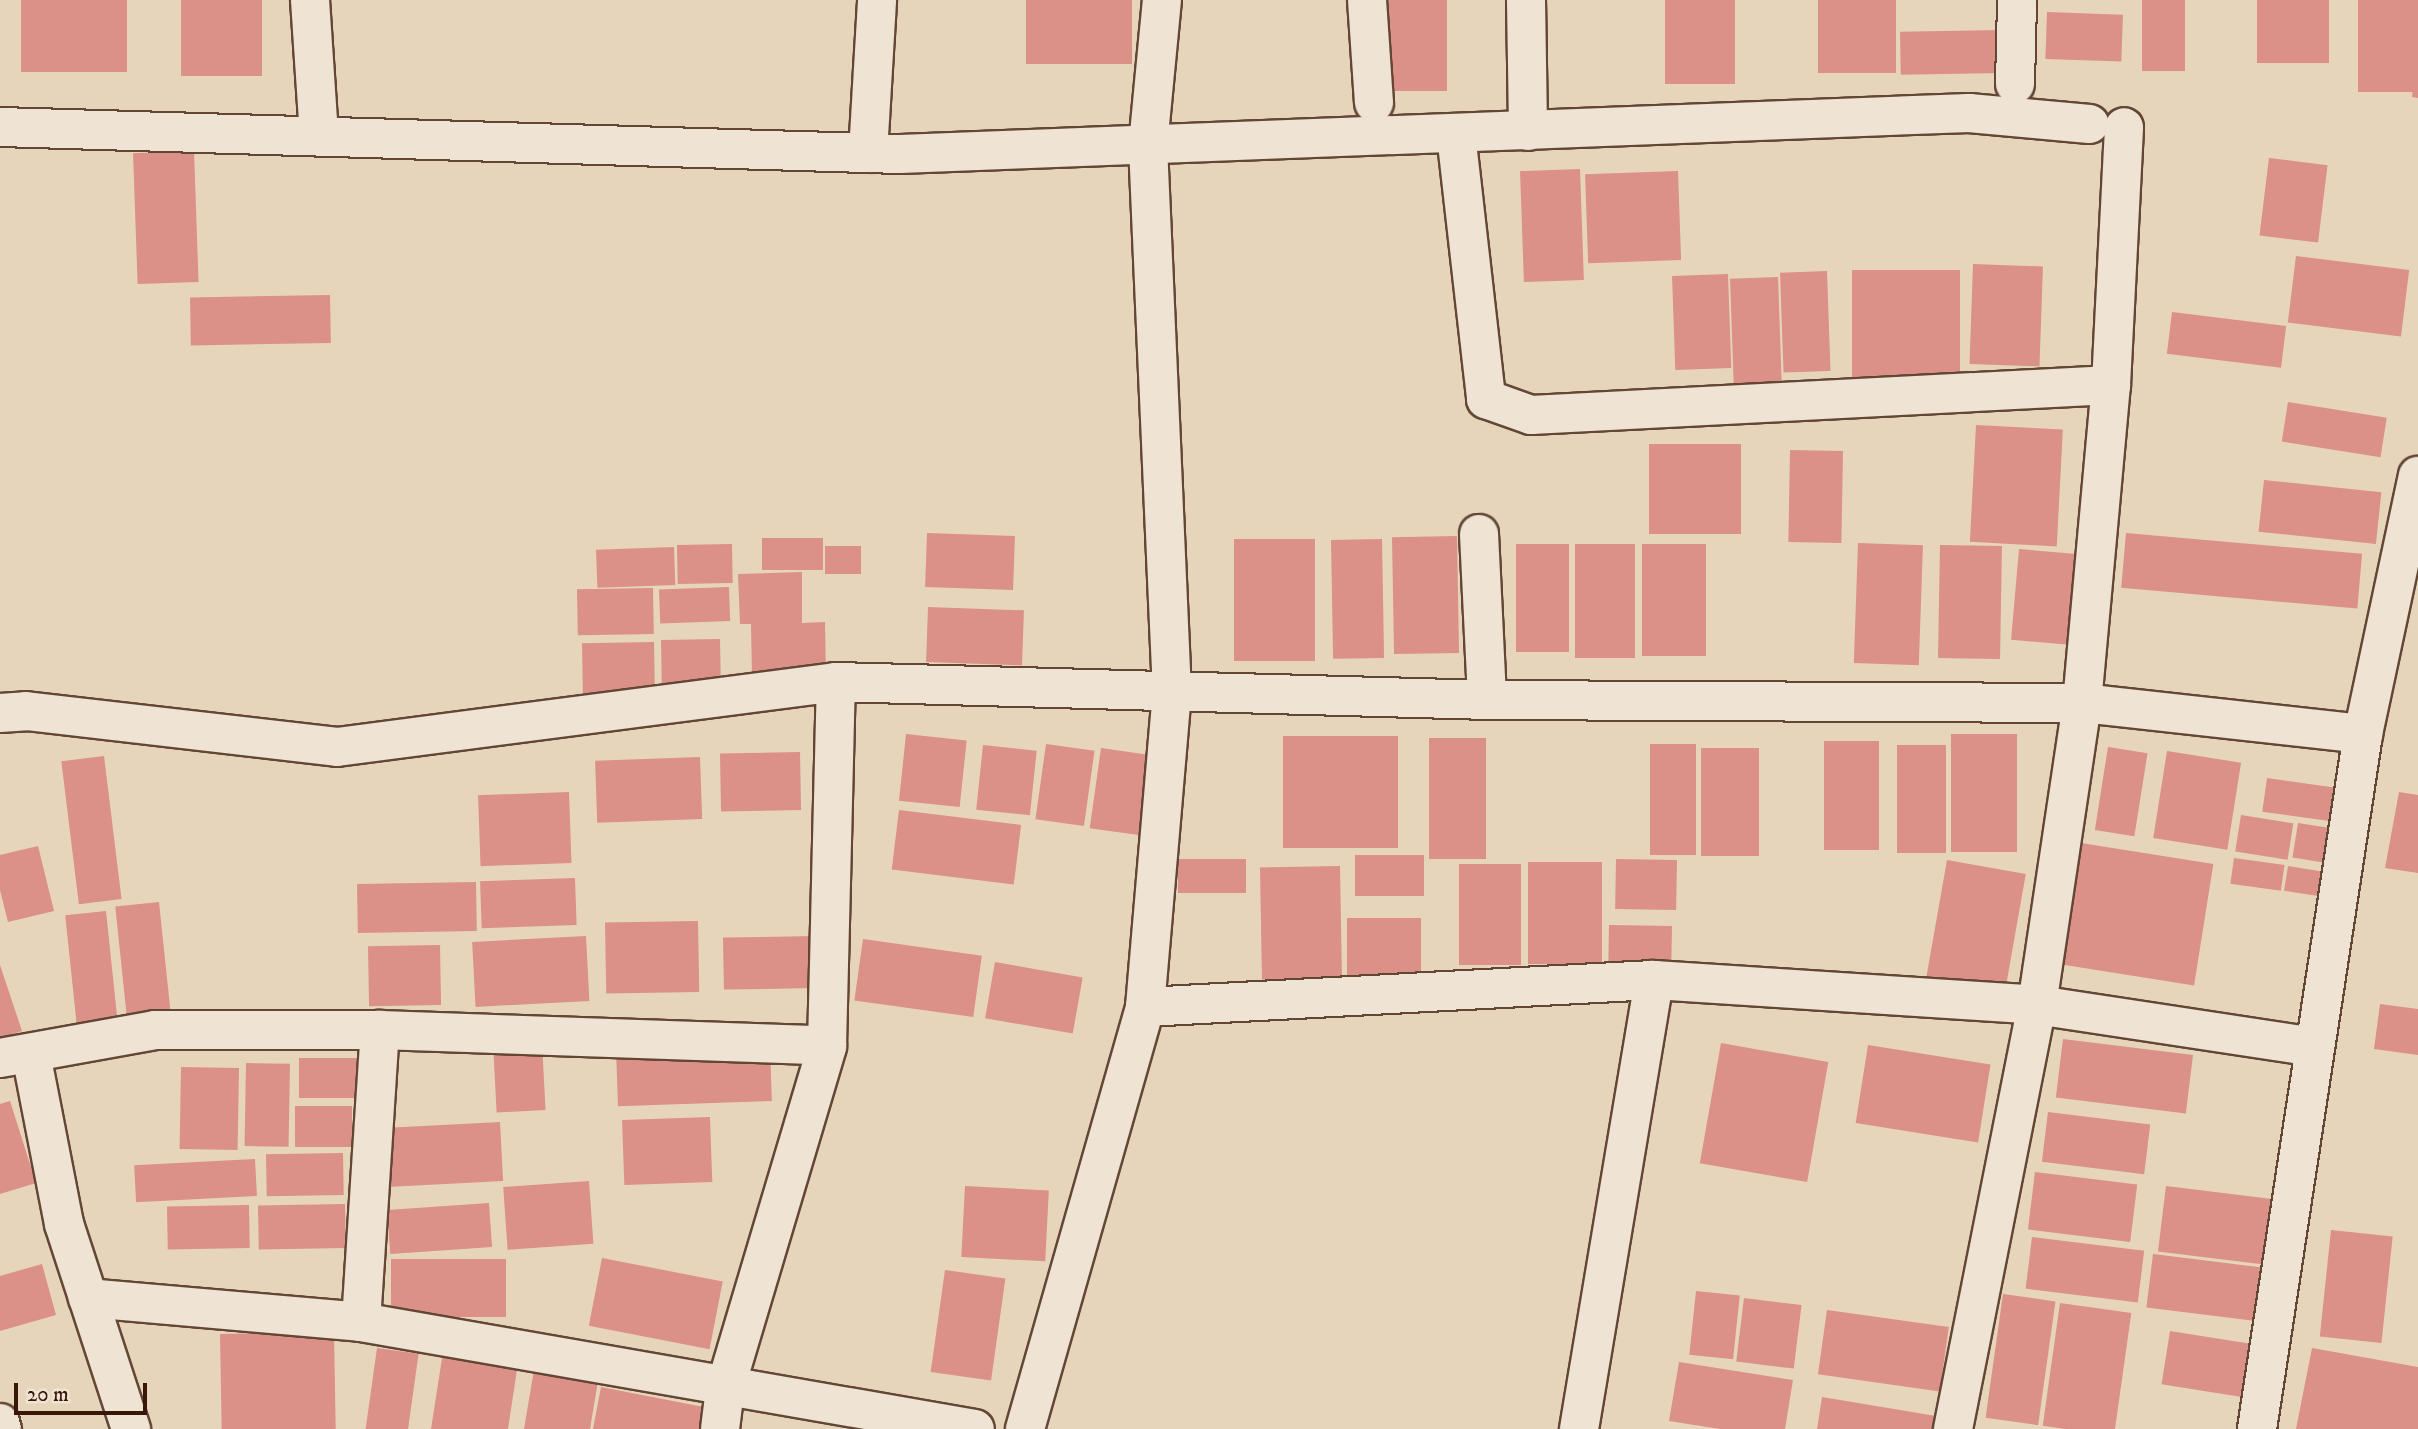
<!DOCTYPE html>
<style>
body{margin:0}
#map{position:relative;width:2418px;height:1429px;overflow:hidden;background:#e7d5bb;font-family:"IM FELL DW Pica",serif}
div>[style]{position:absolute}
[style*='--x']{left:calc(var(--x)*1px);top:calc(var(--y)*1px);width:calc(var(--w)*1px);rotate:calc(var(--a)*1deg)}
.building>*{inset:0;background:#db9088;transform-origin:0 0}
.roads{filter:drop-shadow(2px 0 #644635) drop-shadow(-2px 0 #644635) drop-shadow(0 2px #644635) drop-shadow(0 -2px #644635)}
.street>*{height:38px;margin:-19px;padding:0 19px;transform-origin:19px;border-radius:19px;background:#efe4d3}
span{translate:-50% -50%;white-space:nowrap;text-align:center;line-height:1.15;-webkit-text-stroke:5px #efe4d3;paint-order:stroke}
.scale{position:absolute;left:14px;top:1383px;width:133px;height:32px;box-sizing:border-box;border:4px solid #391708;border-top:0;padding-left:9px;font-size:21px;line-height:24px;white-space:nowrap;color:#391708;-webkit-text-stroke:5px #efe4d3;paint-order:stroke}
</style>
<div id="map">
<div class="building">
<div style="left:21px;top:0;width:106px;height:72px"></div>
<div style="left:181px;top:0;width:81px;height:76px"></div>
<div style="left:1026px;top:0;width:106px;height:64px"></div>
<div style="left:1375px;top:0;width:72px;height:91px"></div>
<div style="left:1665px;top:0;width:70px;height:84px"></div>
<div style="left:1818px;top:0;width:78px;height:73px"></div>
<div style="left:2142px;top:0;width:43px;height:71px"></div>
<div style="left:2257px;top:0;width:72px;height:63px"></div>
<div style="left:2358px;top:0;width:60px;height:92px"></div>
<div style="left:2047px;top:12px;width:76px;height:47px;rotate:2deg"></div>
<div style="left:2002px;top:30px;width:43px;height:102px;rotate:89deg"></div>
<div style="clip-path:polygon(2416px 61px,2418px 61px,2418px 98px,2412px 97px)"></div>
<div style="left:194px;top:151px;width:131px;height:61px;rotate:88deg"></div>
<div style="left:2269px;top:158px;width:59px;height:78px;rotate:7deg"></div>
<div style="left:1580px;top:169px;width:111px;height:60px;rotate:88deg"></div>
<div style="left:1678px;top:171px;width:89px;height:93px;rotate:88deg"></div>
<div style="left:2296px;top:256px;width:114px;height:67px;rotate:7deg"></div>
<div style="left:1973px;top:264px;width:70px;height:100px;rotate:2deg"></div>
<div style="left:1852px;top:270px;width:108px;height:109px"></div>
<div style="left:1827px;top:271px;width:100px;height:47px;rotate:88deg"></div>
<div style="left:1728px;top:274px;width:94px;height:56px;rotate:88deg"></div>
<div style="left:1778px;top:277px;width:106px;height:48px;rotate:88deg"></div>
<div style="left:330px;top:295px;width:48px;height:140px;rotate:89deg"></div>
<div style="left:2172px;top:312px;width:115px;height:42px;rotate:7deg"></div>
<div style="left:2288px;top:402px;width:100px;height:40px;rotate:9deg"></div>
<div style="left:1976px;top:425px;width:87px;height:117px;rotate:3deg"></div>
<div style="left:1649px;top:444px;width:92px;height:90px"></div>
<div style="left:1790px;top:450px;width:53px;height:92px;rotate:1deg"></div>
<div style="left:2264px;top:480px;width:118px;height:52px;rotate:6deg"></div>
<div style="left:927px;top:533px;width:88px;height:54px;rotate:2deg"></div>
<div style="left:2126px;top:533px;width:237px;height:55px;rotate:5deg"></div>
<div style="left:1457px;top:536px;width:117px;height:65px;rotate:89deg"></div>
<div style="left:823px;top:538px;width:32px;height:61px;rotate:90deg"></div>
<div style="left:1315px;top:539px;width:122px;height:81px;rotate:90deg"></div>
<div style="left:1382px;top:539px;width:119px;height:51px;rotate:89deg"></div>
<div style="left:1858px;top:543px;width:65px;height:120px;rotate:2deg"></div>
<div style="left:732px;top:544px;width:39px;height:55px;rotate:89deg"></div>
<div style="left:1516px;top:544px;width:53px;height:108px"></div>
<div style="left:1575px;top:544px;width:60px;height:114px"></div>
<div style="left:1642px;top:544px;width:64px;height:112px"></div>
<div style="left:1940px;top:545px;width:62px;height:113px;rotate:1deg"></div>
<div style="left:825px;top:546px;width:36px;height:28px"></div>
<div style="left:674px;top:547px;width:38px;height:78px;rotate:88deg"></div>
<div style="left:2019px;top:549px;width:67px;height:91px;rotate:5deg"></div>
<div style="clip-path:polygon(802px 572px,802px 623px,825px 622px,826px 677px,752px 678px,751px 624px,740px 624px,738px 574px)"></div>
<div style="left:729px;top:587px;width:34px;height:70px;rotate:88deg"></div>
<div style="left:653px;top:588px;width:46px;height:76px;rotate:89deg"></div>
<div style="left:928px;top:607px;width:96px;height:55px;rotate:2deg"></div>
<div style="left:720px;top:639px;width:51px;height:59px;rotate:89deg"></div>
<div style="left:654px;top:642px;width:50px;height:72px;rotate:89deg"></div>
<div style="left:906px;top:734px;width:61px;height:67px;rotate:6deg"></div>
<div style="left:2017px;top:734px;width:118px;height:66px;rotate:90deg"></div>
<div style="left:1398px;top:736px;width:112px;height:115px;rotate:90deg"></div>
<div style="left:1429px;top:738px;width:57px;height:121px"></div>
<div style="left:1824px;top:741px;width:55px;height:109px"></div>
<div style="left:1046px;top:744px;width:49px;height:76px;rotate:8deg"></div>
<div style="left:1650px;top:744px;width:46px;height:111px"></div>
<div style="left:983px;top:745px;width:54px;height:65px;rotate:6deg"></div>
<div style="left:1897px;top:745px;width:49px;height:108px"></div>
<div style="left:2108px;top:747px;width:40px;height:84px;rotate:9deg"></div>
<div style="left:1101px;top:748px;width:53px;height:81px;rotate:8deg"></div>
<div style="left:1701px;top:748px;width:58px;height:108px"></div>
<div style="left:2167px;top:751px;width:75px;height:88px;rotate:9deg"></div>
<div style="left:800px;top:752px;width:58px;height:80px;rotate:89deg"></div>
<div style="left:104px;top:756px;width:144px;height:43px;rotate:83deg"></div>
<div style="left:700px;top:757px;width:62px;height:105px;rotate:88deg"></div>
<div style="left:2267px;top:778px;width:75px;height:34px;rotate:8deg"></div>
<div style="left:569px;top:792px;width:71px;height:91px;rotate:88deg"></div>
<div style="clip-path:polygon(2399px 792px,2418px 795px,2418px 873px,2385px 868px)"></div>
<div style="left:899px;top:810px;width:123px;height:60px;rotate:7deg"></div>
<div style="left:2241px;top:815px;width:53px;height:37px;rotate:9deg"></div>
<div style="left:2298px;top:823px;width:47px;height:35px;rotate:9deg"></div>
<div style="left:2081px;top:843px;width:134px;height:123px;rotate:9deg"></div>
<div style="clip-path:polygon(38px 846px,54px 911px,8px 922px,0 890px,0 855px)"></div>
<div style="left:1355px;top:855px;width:69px;height:41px"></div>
<div style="left:2234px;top:858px;width:51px;height:26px;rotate:8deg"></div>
<div style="left:1178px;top:859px;width:68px;height:34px"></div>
<div style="left:1616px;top:859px;width:61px;height:50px;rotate:1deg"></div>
<div style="left:1947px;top:860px;width:80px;height:118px;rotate:10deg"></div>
<div style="left:1528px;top:862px;width:74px;height:102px"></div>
<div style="left:1459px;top:864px;width:62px;height:101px"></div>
<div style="left:1340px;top:866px;width:112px;height:80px;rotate:89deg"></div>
<div style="left:2288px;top:866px;width:52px;height:25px;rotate:9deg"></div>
<div style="left:575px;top:878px;width:47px;height:95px;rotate:88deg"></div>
<div style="left:476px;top:882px;width:49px;height:119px;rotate:89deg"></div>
<div style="left:159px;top:902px;width:118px;height:44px;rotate:84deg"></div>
<div style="left:106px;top:911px;width:119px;height:41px;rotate:84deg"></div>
<div style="left:1347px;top:918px;width:74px;height:58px"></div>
<div style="left:698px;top:921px;width:71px;height:93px;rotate:89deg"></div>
<div style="left:1672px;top:926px;width:48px;height:63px;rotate:91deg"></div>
<div style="left:586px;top:936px;width:65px;height:114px;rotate:87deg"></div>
<div style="left:816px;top:936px;width:52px;height:93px;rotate:89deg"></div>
<div style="left:863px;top:939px;width:120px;height:62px;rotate:8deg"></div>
<div style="left:440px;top:945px;width:60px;height:72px;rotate:89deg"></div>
<div style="left:995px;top:962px;width:89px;height:57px;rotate:10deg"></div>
<div style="clip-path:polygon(0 965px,22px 1031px,0 1038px)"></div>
<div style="clip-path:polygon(2380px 1004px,2418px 1009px,2418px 1055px,2374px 1049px)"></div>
<div style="left:2063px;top:1039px;width:131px;height:59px;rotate:7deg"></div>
<div style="left:542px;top:1042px;width:68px;height:49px;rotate:87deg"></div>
<div style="left:1721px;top:1043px;width:109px;height:122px;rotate:10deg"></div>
<div style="left:1868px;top:1045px;width:124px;height:79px;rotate:9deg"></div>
<div style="left:770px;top:1047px;width:54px;height:154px;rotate:88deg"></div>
<div style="left:358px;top:1058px;width:40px;height:59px;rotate:90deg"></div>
<div style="left:246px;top:1063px;width:44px;height:83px;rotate:1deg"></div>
<div style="left:181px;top:1067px;width:58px;height:82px;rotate:1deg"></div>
<div style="clip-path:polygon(10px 1101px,36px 1183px,0 1194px,0 1104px)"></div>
<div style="left:295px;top:1106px;width:57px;height:41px"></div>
<div style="left:2048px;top:1112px;width:103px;height:50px;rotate:7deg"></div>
<div style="left:710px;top:1117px;width:65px;height:88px;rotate:88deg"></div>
<div style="left:500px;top:1122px;width:59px;height:121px;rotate:87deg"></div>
<div style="left:343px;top:1153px;width:42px;height:77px;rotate:89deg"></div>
<div style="left:255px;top:1159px;width:37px;height:121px;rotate:87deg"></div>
<div style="left:2035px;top:1172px;width:103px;height:58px;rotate:7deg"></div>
<div style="left:589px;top:1181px;width:63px;height:86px;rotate:86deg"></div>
<div style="left:965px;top:1186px;width:84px;height:71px;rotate:3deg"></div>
<div style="left:2166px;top:1186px;width:117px;height:66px;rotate:7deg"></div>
<div style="left:489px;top:1203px;width:44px;height:102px;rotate:86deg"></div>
<div style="left:345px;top:1204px;width:44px;height:87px;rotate:89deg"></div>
<div style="left:249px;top:1205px;width:43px;height:82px;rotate:89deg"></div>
<div style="left:2331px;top:1230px;width:62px;height:107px;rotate:6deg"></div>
<div style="left:2032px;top:1237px;width:113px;height:52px;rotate:7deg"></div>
<div style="left:2153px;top:1254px;width:108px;height:54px;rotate:7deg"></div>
<div style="left:602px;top:1258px;width:123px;height:69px;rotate:11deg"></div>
<div style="left:391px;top:1259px;width:115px;height:58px"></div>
<div style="clip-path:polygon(42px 1264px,56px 1315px,0 1331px,0 1276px)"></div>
<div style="left:945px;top:1270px;width:61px;height:103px;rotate:8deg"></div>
<div style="left:1696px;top:1291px;width:44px;height:64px;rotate:6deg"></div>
<div style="left:2003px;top:1294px;width:53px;height:125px;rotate:8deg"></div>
<div style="left:1744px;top:1298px;width:58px;height:64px;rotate:7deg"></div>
<div style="left:2060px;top:1303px;width:72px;height:124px;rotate:8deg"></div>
<div style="left:1827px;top:1310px;width:123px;height:65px;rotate:8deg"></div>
<div style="left:2170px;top:1331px;width:94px;height:54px;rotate:9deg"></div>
<div style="left:334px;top:1332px;width:97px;height:114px;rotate:89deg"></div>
<div style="left:377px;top:1348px;width:42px;height:82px;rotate:8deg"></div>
<div style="clip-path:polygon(2312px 1348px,2418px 1367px,2418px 1429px,2296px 1429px)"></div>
<div style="clip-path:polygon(443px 1352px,518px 1363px,508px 1429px,431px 1429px)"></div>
<div style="clip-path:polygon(1679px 1362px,1793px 1380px,1785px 1429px,1720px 1429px,1669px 1421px)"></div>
<div style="clip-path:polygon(534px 1370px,598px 1381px,590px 1429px,524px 1429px)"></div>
<div style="clip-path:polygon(601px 1387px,714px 1409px,710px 1429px,593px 1429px)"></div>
<div style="clip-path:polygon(1822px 1397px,1942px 1417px,1940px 1429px,1817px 1429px)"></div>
</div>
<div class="roads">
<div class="street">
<div style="--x:310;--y:0;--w:136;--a:86.2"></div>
<div style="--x:1367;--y:0;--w:103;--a:86.1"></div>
<div style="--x:1526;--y:0;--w:131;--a:89.1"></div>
<div style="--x:2015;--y:84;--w:84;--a:-88.6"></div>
<div style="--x:0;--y:127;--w:900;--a:1.72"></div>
<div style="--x:900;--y:154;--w:1070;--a:-2.2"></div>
<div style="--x:1969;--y:113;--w:121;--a:5.2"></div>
<div style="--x:1456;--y:134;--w:267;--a:83.5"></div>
<div style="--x:1486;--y:399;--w:48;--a:19.6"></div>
<div style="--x:1531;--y:415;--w:581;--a:-2.96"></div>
<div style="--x:868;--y:153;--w:153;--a:-86.6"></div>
<div style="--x:1479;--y:534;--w:166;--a:87.2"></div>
<div style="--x:0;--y:713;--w:26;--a:-4"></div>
<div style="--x:26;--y:711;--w:313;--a:6.6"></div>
<div style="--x:337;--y:747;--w:503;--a:-7.42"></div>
<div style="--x:1145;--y:1007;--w:510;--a:-3.04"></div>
<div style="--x:31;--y:1054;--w:173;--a:79"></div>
<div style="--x:64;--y:1224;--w:216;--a:71.9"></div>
<div style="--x:0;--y:1058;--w:158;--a:-10.2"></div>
<div style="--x:155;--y:1030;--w:225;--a:0"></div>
<div style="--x:380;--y:1030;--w:447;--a:2"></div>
<div style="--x:88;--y:1298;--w:274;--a:5"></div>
<div style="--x:361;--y:1322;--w:293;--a:-86.3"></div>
<div style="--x:361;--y:1322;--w:623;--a:9.89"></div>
<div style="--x:0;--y:1423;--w:6;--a:72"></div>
<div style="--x:720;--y:1429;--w:40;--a:-82.9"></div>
<div style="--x:725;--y:1389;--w:358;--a:-73.4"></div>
<div style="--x:827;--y:1046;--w:364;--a:-88.6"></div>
<div style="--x:836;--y:682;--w:651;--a:1.58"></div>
<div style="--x:1487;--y:700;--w:595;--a:0.29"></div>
<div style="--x:2082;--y:703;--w:283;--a:6.3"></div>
<div style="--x:1025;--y:1429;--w:439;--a:-74.1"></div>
<div style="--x:1145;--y:1007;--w:315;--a:-85.1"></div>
<div style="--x:1172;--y:693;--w:549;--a:-92.51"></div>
<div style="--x:1148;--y:145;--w:146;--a:-84.5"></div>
<div style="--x:1579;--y:1429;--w:455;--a:-80.5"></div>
<div style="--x:1654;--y:980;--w:384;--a:3.7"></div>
<div style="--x:2037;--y:1005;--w:280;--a:8.6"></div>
<div style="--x:1953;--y:1429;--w:432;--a:-78.8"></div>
<div style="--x:2037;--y:1005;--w:305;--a:-81.5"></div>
<div style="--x:2082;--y:703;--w:319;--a:-84.8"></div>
<div style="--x:2111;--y:385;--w:258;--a:-87.1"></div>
<div style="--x:2257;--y:1429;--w:703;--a:-81.33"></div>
<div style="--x:2363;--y:734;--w:264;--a:-78"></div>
</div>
</div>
<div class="scale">20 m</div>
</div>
